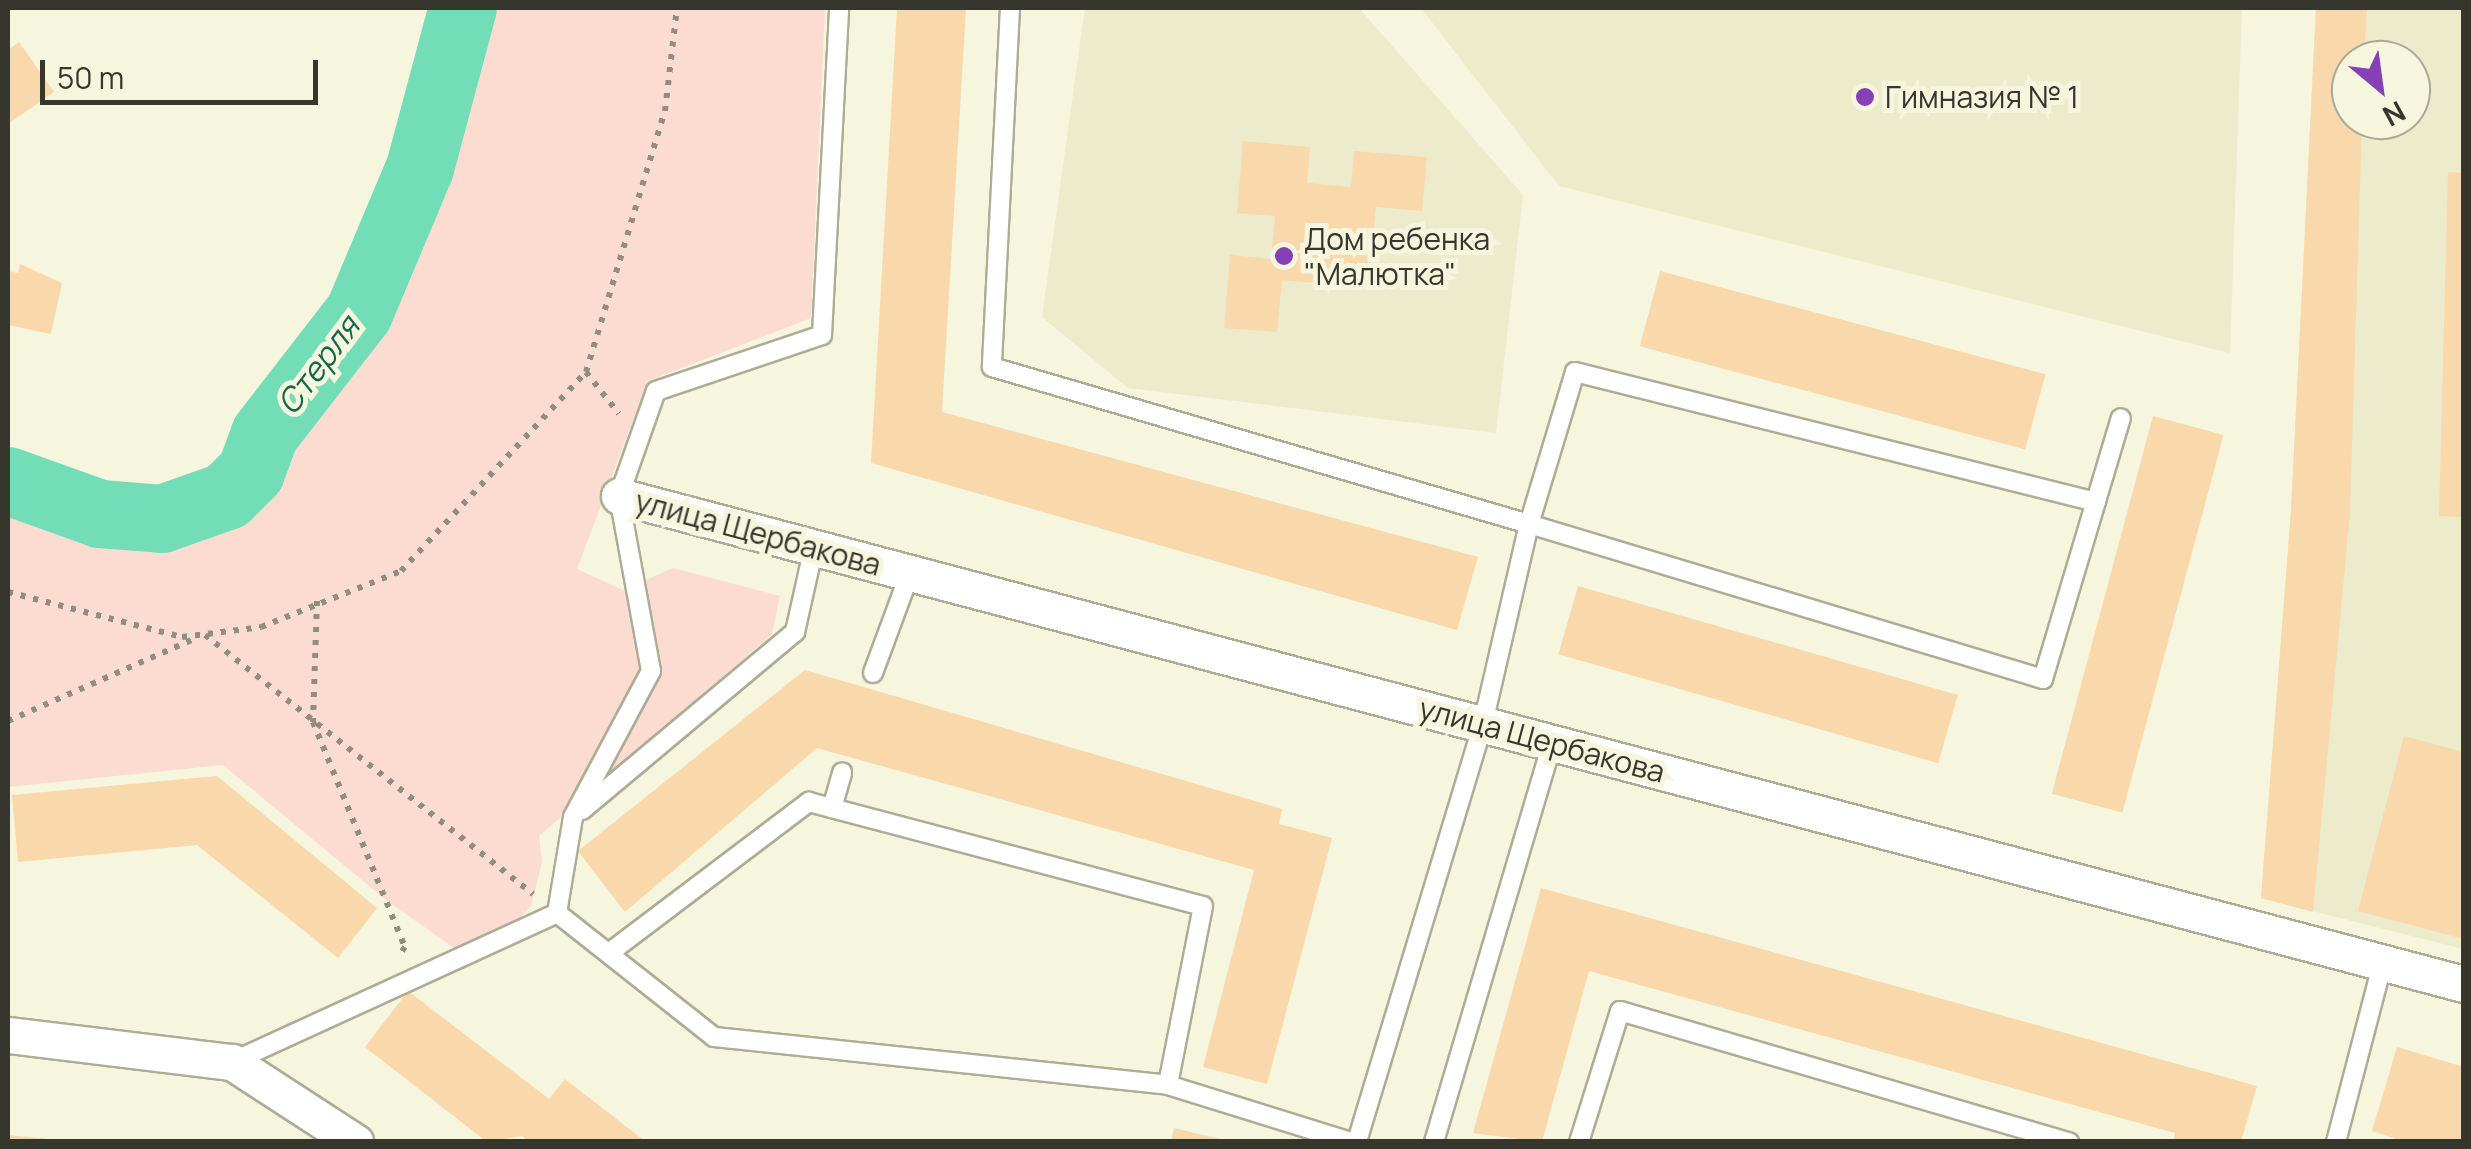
<!DOCTYPE html>
<meta charset="utf-8">
<style>
body{margin:0}
#map{position:relative;width:2471px;height:1149px;overflow:hidden;background:#f6f5dd;font-family:Manrope,sans-serif}
div>[style]{position:absolute}
[style*='--x']{left:calc(var(--x)*1px);top:calc(var(--y)*1px);width:calc(var(--w)*1px);rotate:calc(var(--a)*1deg)}
.built>*{inset:0;background:#ecebcc}
.green>*{inset:0;background:#fcdcd0}
.river>*{height:68px;margin:-34px;padding:0 34px;transform-origin:34px;border-radius:34px;background:#73ddb7}
.building>*{inset:0;background:#f9d8ac;transform-origin:0 0}
.path>*{height:6px;margin-top:-3px;transform-origin:0;background:repeating-linear-gradient(90deg,#908f7f 0 5px,transparent 0 13px)}
.roads{filter:drop-shadow(2px 0 #adac95) drop-shadow(-2px 0 #adac95) drop-shadow(0 2px #adac95) drop-shadow(0 -2px #adac95)}
.service>*{height:18px;margin:-9px;padding:0 9px;transform-origin:9px;border-radius:9px;background:#fff}
.minor>*{height:35px;margin:-17.5px;padding:0 17.5px;transform-origin:17.5px;border-radius:17.5px;background:#fff}
.dots>*{width:28px;height:28px;translate:-50% -50%;box-sizing:border-box;border:5px solid #f6f5dd;border-radius:50%}
span{translate:-50% -50%;white-space:nowrap;text-align:center;line-height:1.15;-webkit-text-stroke:10px #f6f5dd;paint-order:stroke}
.poi-label{font-size:30px;color:#37362d}
.left{translate:0 -50%;text-align:left}
.street-label{font-size:30px;color:#37362d}
.water-label{font-size:32px;color:#13664e;font-style:italic}
.frame{position:absolute;inset:0;border:10px solid #37362d;pointer-events:none}
.north{position:absolute;left:2331px;top:40px;width:100px;height:100px;box-sizing:border-box;background:#f6f5dd;border:2px solid #aaa997;border-radius:50%;rotate:151deg;font-size:28px;font-weight:700;line-height:40px;text-align:center;color:#37362d}
.north::after{content:'';display:block;margin:auto;width:35px;height:45px;background:#8541b5;clip-path:polygon(50% 0,100% 100%,50% 72%,0 100%)}
.scale{position:absolute;left:40px;top:60px;width:278px;height:45px;box-sizing:border-box;border:5px solid #37362d;border-top:0;padding-left:12px;font-size:30px;line-height:35px;white-space:nowrap;color:#37362d;-webkit-text-stroke:8px #f6f5dd;paint-order:stroke}
</style>
<div id="map">
<div class="built">
<div style="clip-path:polygon(1085px 8px,1359px 8px,1523px 195px,1496px 433px,1128px 388px,1042px 317px)"></div>
<div style="clip-path:polygon(1421px 8px,2242px 8px,2230px 353px,1559px 186px)"></div>
<div style="clip-path:polygon(evenodd,2316px 8px,2463px 8px,2463px 949px,2261px 898px,2291px 511px,2316px 8px,2351px 60px,2411px 60px,2411px 120px,2351px 120px,2351px 60px)"></div>
</div>
<div class="green">
<div style="clip-path:polygon(482px 8px,825px 8px,811px 318px,648px 381px,577px 569px,623px 590px,673px 568px,780px 596px,772px 634px,539px 836px,542px 862px,531px 906px,477px 964px,386px 900px,223px 765px,8px 787px,8px 500px,95px 533px,177px 538px,253px 502px,288px 434px,377px 325px,423px 218px)"></div>
</div>
<div class="river">
<div style="--x:8;--y:481;--w:98;--a:19.7"></div>
<div style="--x:100;--y:514;--w:62;--a:4.6"></div>
<div style="--x:162;--y:519;--w:69;--a:-19.5"></div>
<div style="--x:227;--y:496;--w:34;--a:-45"></div>
<div style="--x:251;--y:472;--w:40;--a:-69.8"></div>
<div style="--x:265;--y:434;--w:153;--a:-52.2"></div>
<div style="--x:359;--y:313;--w:157;--a:-67.2"></div>
<div style="--x:420;--y:168;--w:166;--a:-75"></div>
</div>
<div class="building">
<div style="clip-path:polygon(897px 8px,966px 8px,942px 412px,1478px 557px,1457px 630px,871px 463px)"></div>
<div style="clip-path:polygon(2316px 8px,2367px 8px,2364px 60px,2351px 60px,2351px 120px,2362px 120px,2350px 512px,2313px 912px,2261px 898px,2291px 511px)"></div>
<div style="clip-path:polygon(19px 42px,54px 92px,8px 124px,8px 50px)"></div>
<div style="clip-path:polygon(1243px 141px,1310px 147px,1307px 183px,1351px 187px,1354px 151px,1427px 157px,1422px 211px,1376px 207px,1368px 288px,1282px 280px,1277px 332px,1224px 328px,1230px 255px,1271px 259px,1275px 216px,1237px 213px)"></div>
<div style="clip-path:polygon(2448px 172px,2464px 173px,2464px 517px,2439px 516px)"></div>
<div style="clip-path:polygon(20px 264px,62px 283px,51px 334px,8px 325px,8px 271px,18px 273px)"></div>
<div style="left:1660px;top:271px;width:399px;height:78px;rotate:15deg"></div>
<div style="left:2153px;top:416px;width:73px;height:391px;rotate:15deg"></div>
<div style="left:1578px;top:586px;width:395px;height:71px;rotate:16deg"></div>
<div style="clip-path:polygon(805px 670px,1282px 809px,1279px 824px,1332px 838px,1267px 1084px,1203px 1067px,1254px 870px,817px 748px,625px 912px,578px 851px)"></div>
<div style="clip-path:polygon(2404px 736px,2464px 752px,2464px 939px,2358px 911px)"></div>
<div style="clip-path:polygon(217px 776px,377px 908px,338px 958px,197px 845px,18px 862px,12px 795px)"></div>
<div style="clip-path:polygon(1541px 888px,2257px 1086px,2241px 1142px,2173px 1142px,2175px 1133px,1589px 971px,1542px 1142px,1473px 1133px)"></div>
<div style="clip-path:polygon(408px 991px,549px 1099px,565px 1079px,646px 1142px,529px 1142px,522px 1136px,487px 1142px,365px 1047px)"></div>
<div style="clip-path:polygon(2397px 1047px,2464px 1067px,2464px 1142px,2405px 1142px,2372px 1131px)"></div>
<div style="clip-path:polygon(1174px 1128px,1224px 1140px,1224px 1142px,1171px 1142px)"></div>
<div style="clip-path:polygon(8px 1135px,49px 1139px,49px 1142px,8px 1142px)"></div>
</div>
<div class="path">
<div style="--x:586;--y:372;--w:53;--a:51.8"></div>
<div style="--x:8;--y:592;--w:180;--a:14.5"></div>
<div style="--x:182;--y:637;--w:80;--a:-7.2"></div>
<div style="--x:261;--y:627;--w:151;--a:-21.8"></div>
<div style="--x:401;--y:571;--w:272;--a:-47.1"></div>
<div style="--x:586;--y:372;--w:273;--a:-73.2"></div>
<div style="--x:665;--y:111;--w:104;--a:-83.4"></div>
<div style="--x:317;--y:601;--w:121;--a:91.9"></div>
<div style="--x:313;--y:722;--w:243;--a:67.8"></div>
<div style="--x:405;--y:947;--w:10;--a:127"></div>
<div style="--x:205;--y:635;--w:418;--a:38.3"></div>
<div style="--x:8;--y:721;--w:203;--a:-23.8"></div>
</div>
<div class="roads">
<div class="service">
<div style="--x:1010;--y:8;--w:359;--a:92.9"></div>
<div style="--x:992;--y:367;--w:559;--a:16.3"></div>
<div style="--x:1529;--y:524;--w:205;--a:103"></div>
<div style="--x:1483;--y:724;--w:437;--a:106.8"></div>
<div style="--x:2096;--y:502;--w:537;--a:-165.99"></div>
<div style="--x:1575;--y:372;--w:159;--a:106.8"></div>
<div style="--x:1529;--y:524;--w:537;--a:16.78"></div>
<div style="--x:2043;--y:679;--w:272;--a:-73.4"></div>
<div style="--x:873;--y:673;--w:107;--a:-69.7"></div>
<div style="--x:832;--y:808;--w:37;--a:-74"></div>
<div style="--x:582;--y:810;--w:278;--a:-39.9"></div>
<div style="--x:795;--y:632;--w:87;--a:-77.4"></div>
<div style="--x:557;--y:913;--w:200;--a:38.3"></div>
<div style="--x:714;--y:1037;--w:457;--a:6"></div>
<div style="--x:1168;--y:1085;--w:192;--a:17.3"></div>
<div style="--x:609;--y:953;--w:251;--a:-37.1"></div>
<div style="--x:809;--y:802;--w:407;--a:14.8"></div>
<div style="--x:1203;--y:906;--w:182;--a:101.1"></div>
<div style="--x:232;--y:1062;--w:358;--a:-24.6"></div>
<div style="--x:557;--y:913;--w:97;--a:-80.5"></div>
<div style="--x:573;--y:817;--w:166;--a:-61.9"></div>
<div style="--x:651;--y:671;--w:178;--a:-100.4"></div>
<div style="--x:619;--y:496;--w:111;--a:-70.6"></div>
<div style="--x:656;--y:391;--w:175;--a:-18.6"></div>
<div style="--x:822;--y:335;--w:327;--a:-87"></div>
<div style="--x:1434;--y:1142;--w:416;--a:-73.5"></div>
<div style="--x:1579;--y:1142;--w:137;--a:-72.6"></div>
<div style="--x:1620;--y:1011;--w:468;--a:16.3"></div>
<div style="--x:2336;--y:1142;--w:186;--a:-75.4"></div>
</div>
<div class="minor">
<div style="--x:619;--y:496;--w:1908;--a:14.82"></div>
<div style="--x:8;--y:1035;--w:226;--a:6.9"></div>
<div style="--x:232;--y:1062;--w:147;--a:33"></div>
</div>
</div>
<div class="dots">
<div style="left:1865px;top:97px;background:#8541b5"></div>
<div style="left:1284px;top:256px;background:#8541b5"></div>
</div>
<div class="poi-label">
<span class="left" style="left:1885px;top:97px">Гимназия № 1</span>
<span class="left" style="left:1304px;top:256px">Дом ребенка<br>"Малютка"</span>
</div>
<div class="street-label">
<span style="left:758px;top:533px;rotate:15deg">улица Щербакова</span>
<span style="left:1542px;top:740px;rotate:15deg">улица Щербакова</span>
</div>
<div class="water-label">
<span style="left:318px;top:365px;rotate:-53deg">Стерля</span>
</div>
<div class="frame"></div>
<div class="north">N</div>
<div class="scale">50 m</div>
</div>
